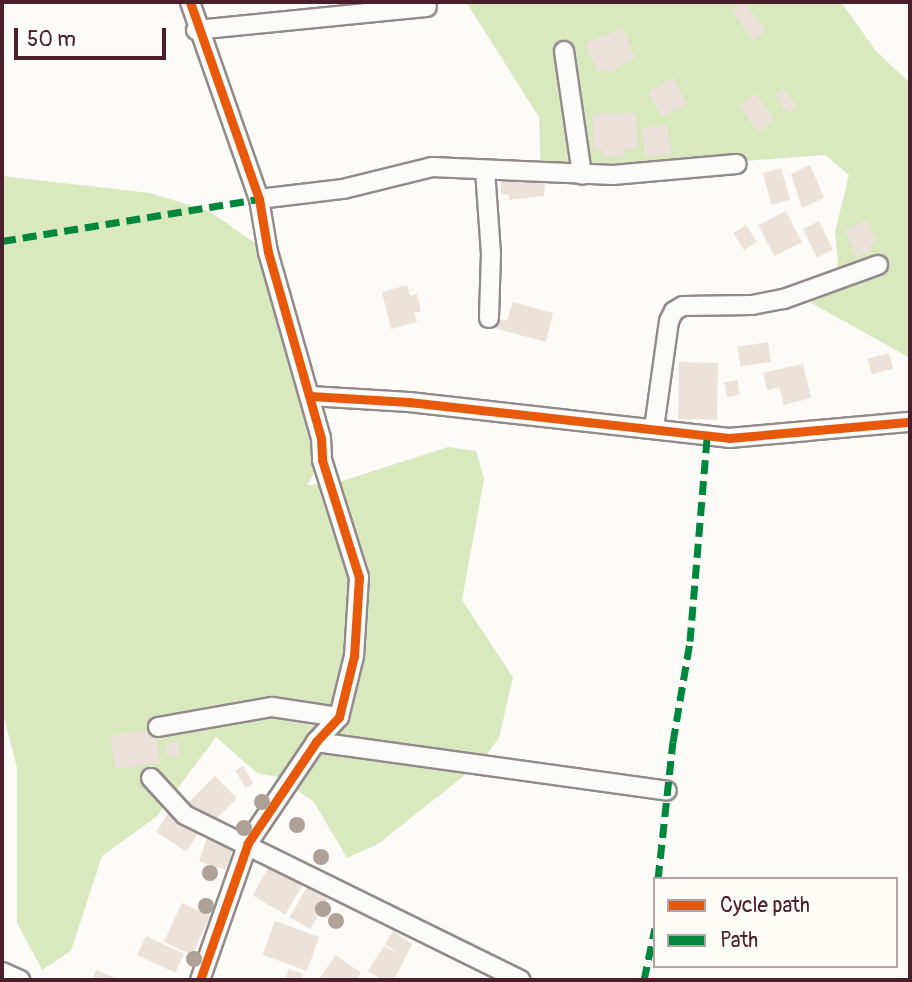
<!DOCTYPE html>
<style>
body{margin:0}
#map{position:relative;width:912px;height:982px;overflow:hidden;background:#fcfbf8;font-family:Pangolin,sans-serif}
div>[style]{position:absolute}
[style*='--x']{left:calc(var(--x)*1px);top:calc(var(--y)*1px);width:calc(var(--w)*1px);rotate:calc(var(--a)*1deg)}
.green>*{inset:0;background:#d9e8bf}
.building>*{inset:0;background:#ebe2d9;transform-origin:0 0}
.roads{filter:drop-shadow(2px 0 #928a8b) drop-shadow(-2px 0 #928a8b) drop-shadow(0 2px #928a8b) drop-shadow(0 -2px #928a8b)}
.street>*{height:18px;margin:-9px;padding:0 9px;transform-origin:9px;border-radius:9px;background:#fbfbf9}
.quiet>*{height:7px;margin-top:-3.5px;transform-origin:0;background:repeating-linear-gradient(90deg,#00873e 0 14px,transparent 0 21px)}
.cycleway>*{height:9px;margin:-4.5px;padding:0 4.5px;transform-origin:4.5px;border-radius:4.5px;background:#e8590c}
.trees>*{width:16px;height:16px;margin:-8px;border-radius:50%;background:#ada198}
span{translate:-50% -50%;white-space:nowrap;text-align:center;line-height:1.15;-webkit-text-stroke:5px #fdfcf7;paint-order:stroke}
.frame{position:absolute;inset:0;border:4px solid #4a1f2b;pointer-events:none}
.legend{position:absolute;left:653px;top:877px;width:245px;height:91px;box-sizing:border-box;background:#fdfcf7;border:2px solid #b5a4a5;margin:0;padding:9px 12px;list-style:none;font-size:21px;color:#4a1f2b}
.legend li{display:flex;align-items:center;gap:14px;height:35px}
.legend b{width:35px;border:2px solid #b5a4a5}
.scale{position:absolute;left:14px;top:28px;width:152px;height:32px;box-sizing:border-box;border:4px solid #4a1f2b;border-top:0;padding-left:9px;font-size:21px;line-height:24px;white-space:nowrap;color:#4a1f2b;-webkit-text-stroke:5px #fdfcf7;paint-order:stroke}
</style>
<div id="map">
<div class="green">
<div style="clip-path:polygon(466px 2px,841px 2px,876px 51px,910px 83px,910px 358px,806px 300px,831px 289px,838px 262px,835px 232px,849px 175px,825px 155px,541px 176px,539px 117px)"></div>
<div style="clip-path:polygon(2px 176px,150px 193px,209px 211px,268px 252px,322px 460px,307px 485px,336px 483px,448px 447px,476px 451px,484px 479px,462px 600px,513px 677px,499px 738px,480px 763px,378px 844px,347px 858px,314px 802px,278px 777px,257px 773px,216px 737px,156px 817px,102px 856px,71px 951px,42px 970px,17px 923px,17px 768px,2px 710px)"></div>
</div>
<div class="building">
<div style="clip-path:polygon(743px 2px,766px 30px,753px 40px,732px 10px)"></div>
<div style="clip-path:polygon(623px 28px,635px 58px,609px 73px,607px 69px,598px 73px,586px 43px)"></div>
<div style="left:674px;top:78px;width:29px;height:29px;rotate:63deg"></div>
<div style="left:783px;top:88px;width:23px;height:11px;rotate:52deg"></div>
<div style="left:756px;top:94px;width:32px;height:20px;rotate:55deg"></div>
<div style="clip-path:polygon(636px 113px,637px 149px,623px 149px,623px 157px,603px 157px,603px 150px,594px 150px,593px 114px)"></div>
<div style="left:667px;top:125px;width:29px;height:26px;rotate:82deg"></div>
<div style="clip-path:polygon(810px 165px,824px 198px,802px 208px,791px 174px)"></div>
<div style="left:781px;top:168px;width:33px;height:19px;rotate:74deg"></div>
<div style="clip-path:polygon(501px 177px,545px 178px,544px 196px,509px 200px,509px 195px,501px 194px)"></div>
<div style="left:786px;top:211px;width:35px;height:31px;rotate:63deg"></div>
<div style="clip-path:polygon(868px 220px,876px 242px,870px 245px,872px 250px,856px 257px,845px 230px)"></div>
<div style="left:819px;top:221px;width:32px;height:18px;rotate:64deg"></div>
<div style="left:746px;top:225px;width:20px;height:15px;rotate:57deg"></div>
<div style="clip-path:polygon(407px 285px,410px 296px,417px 294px,421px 311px,414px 313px,417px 322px,391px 329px,382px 292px)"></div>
<div style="clip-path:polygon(513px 302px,553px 313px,546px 342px,491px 327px,494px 317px,507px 321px)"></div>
<div style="left:768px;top:342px;width:20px;height:31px;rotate:81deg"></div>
<div style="left:889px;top:353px;width:16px;height:22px;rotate:75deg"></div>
<div style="left:679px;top:362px;width:39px;height:57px;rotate:1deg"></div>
<div style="clip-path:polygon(803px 364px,811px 398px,784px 405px,779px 387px,767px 390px,763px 373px)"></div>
<div style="left:737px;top:380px;width:15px;height:13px;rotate:79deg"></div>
<div style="left:155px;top:729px;width:34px;height:45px;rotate:82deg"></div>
<div style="left:178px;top:742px;width:14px;height:12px;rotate:86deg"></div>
<div style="left:243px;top:766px;width:20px;height:9px;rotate:60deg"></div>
<div style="left:215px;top:776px;width:31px;height:37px;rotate:45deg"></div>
<div style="left:174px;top:805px;width:36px;height:32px;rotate:34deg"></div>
<div style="left:209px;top:831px;width:28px;height:32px;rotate:18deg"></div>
<div style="left:270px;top:865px;width:38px;height:35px;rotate:30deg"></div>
<div style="left:307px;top:887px;width:24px;height:35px;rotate:30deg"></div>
<div style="left:182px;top:903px;width:31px;height:43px;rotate:25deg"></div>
<div style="left:275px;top:921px;width:47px;height:36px;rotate:20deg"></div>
<div style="clip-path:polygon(393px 931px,412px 944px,394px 980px,383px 980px,368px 971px,384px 946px,400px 955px,385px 944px)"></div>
<div style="left:146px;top:936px;width:42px;height:21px;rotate:25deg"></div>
<div style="clip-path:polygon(336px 955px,361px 973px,358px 977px,362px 980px,318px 980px)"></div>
<div style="clip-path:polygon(289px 969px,303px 974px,301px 980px,285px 980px)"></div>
<div style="clip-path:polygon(96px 970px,121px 980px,92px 980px)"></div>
</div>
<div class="roads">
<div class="street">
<div style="--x:190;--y:2;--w:209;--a:70.7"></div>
<div style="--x:259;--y:199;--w:54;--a:80.4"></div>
<div style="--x:268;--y:252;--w:193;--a:74.1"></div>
<div style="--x:321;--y:438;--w:22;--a:87"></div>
<div style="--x:322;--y:460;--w:123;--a:72.5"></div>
<div style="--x:359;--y:577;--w:79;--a:93.6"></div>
<div style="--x:354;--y:656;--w:63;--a:103.8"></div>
<div style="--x:339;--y:717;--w:34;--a:133"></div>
<div style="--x:316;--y:742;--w:122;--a:124"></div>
<div style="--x:248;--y:843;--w:145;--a:109.3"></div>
<div style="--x:196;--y:30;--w:232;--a:-5.7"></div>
<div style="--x:564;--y:51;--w:125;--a:81.7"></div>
<div style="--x:485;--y:170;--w:83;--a:85.9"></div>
<div style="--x:491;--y:253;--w:65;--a:91.8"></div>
<div style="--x:259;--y:199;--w:85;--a:-6.8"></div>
<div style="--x:343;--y:189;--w:92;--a:-13.9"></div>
<div style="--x:432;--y:167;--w:181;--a:2.5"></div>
<div style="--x:613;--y:175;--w:124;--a:-5.1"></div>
<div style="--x:310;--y:396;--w:99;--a:3.5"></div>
<div style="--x:409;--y:402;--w:322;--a:6.4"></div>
<div style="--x:729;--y:438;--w:182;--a:-5.1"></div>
<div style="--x:654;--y:428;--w:108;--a:-82"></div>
<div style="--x:669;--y:321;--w:11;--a:-63"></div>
<div style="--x:674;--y:311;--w:10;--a:-29"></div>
<div style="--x:683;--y:306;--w:69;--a:-0.8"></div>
<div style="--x:752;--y:305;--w:33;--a:-11"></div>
<div style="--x:784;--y:299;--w:100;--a:-19.9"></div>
<div style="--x:158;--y:727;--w:116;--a:-10"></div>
<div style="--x:272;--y:707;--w:68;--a:8.5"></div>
<div style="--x:316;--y:742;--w:354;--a:7.9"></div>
<div style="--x:151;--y:778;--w:50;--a:47.4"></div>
<div style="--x:185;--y:815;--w:374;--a:26.2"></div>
<div style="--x:2;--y:972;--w:20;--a:24"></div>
</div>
</div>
<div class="quiet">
<div style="--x:2;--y:241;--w:260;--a:-9.3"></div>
<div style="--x:658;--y:879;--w:138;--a:-83.8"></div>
<div style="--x:673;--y:742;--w:102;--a:-80.4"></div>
<div style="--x:690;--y:641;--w:205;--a:-85.2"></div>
<div style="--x:644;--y:980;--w:53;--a:-78.1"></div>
</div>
<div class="cycleway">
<div style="--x:190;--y:2;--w:209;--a:70.7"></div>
<div style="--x:259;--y:199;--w:54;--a:80.4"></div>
<div style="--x:268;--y:252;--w:193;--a:74.1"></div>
<div style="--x:321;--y:438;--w:22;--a:87"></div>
<div style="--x:322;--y:460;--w:123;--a:72.5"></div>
<div style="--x:359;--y:577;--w:79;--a:93.6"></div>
<div style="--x:354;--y:656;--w:63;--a:103.8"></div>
<div style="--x:339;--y:717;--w:34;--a:133"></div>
<div style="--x:316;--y:742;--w:122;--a:124"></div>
<div style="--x:248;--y:843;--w:145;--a:109.3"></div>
<div style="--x:310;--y:396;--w:99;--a:3.5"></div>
<div style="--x:409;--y:402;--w:322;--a:6.4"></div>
<div style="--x:729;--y:438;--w:182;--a:-5.1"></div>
</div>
<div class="trees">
<div style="left:262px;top:802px"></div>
<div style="left:297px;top:825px"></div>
<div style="left:244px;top:828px"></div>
<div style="left:321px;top:857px"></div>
<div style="left:210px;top:873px"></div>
<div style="left:206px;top:906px"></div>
<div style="left:323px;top:909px"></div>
<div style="left:336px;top:921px"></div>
<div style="left:194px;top:959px"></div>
</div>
<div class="frame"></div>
<ul class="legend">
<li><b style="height:9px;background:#e8590c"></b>Cycle path</li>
<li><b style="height:9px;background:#00873e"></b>Path</li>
</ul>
<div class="scale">50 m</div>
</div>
